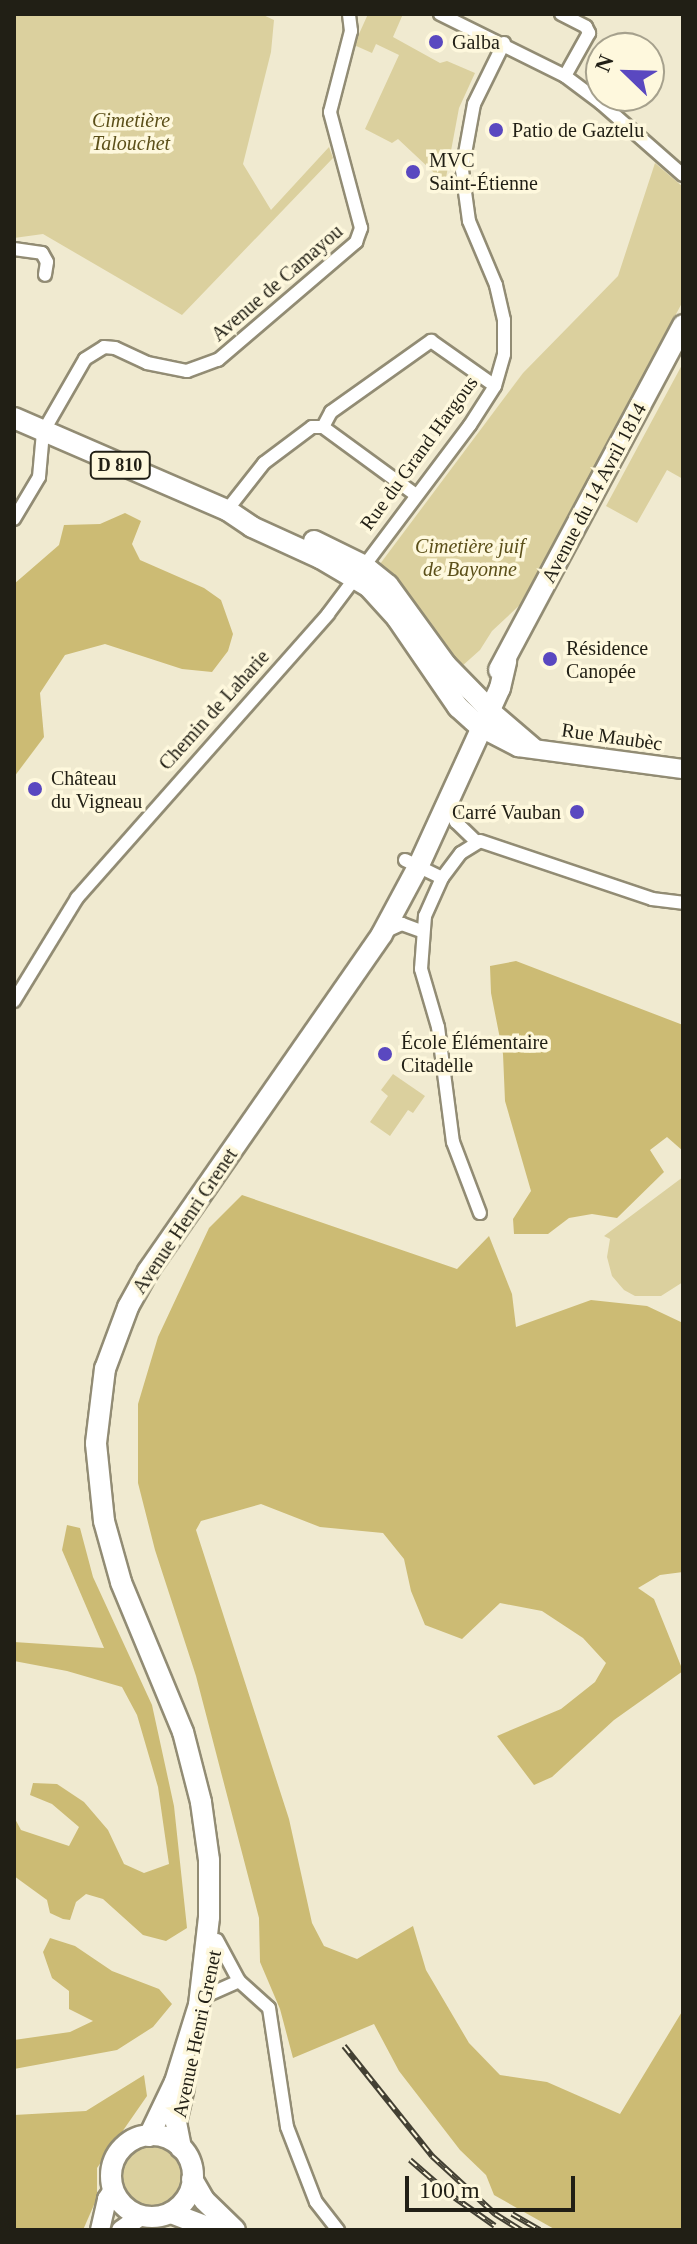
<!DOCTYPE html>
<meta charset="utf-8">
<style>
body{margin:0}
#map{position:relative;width:697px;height:2244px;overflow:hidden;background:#f0ead0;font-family:"Times New Roman",serif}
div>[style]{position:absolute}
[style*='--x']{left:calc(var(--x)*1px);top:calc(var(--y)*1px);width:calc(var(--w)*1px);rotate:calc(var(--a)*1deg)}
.green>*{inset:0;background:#dbd09e}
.forest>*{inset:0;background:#ccbb74}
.roads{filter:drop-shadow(2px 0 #928c74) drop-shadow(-2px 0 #928c74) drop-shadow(0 2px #928c74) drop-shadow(0 -2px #928c74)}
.street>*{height:12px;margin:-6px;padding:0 6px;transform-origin:6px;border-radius:6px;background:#fff}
.secondary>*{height:18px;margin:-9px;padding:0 9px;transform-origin:9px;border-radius:9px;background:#fff}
.primary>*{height:20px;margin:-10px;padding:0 10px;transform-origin:10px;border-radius:10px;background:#fff}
.primary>.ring{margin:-10px;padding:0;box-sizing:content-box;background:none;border:20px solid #fff;border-radius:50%}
.rail>*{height:6px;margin-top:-3px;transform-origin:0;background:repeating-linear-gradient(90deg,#fef8dd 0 9px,#434033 0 18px);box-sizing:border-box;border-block:2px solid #434033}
.dots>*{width:22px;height:22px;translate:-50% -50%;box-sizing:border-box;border:4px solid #fef8dd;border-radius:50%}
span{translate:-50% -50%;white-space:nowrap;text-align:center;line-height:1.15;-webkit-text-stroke:7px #fef8dd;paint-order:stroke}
.shield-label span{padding:2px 6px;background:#fef8dd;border:2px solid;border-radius:6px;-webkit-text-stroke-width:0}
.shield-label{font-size:18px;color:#211f15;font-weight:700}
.poi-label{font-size:20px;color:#211f15}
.left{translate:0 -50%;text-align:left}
.right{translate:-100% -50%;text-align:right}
.park-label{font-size:20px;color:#5b4f19;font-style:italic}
.street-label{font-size:20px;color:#211f15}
.frame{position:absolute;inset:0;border:16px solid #211f15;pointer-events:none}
.north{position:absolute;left:585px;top:32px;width:80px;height:80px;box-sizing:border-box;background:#fef8dd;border:2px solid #a6a18d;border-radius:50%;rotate:293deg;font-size:22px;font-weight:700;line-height:32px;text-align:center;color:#211f15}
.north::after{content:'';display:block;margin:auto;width:28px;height:36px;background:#5a48c0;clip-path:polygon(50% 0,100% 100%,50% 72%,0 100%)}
.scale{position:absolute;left:405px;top:2176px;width:170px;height:36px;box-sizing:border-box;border:4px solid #211f15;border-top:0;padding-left:10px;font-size:24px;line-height:28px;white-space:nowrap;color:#211f15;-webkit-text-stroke:6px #fef8dd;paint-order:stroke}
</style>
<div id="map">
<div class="green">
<div style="clip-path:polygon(14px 14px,261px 14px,274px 20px,271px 52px,243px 164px,271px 210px,329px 147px,333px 158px,182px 315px,43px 234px,14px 238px)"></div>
<div style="clip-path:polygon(368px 14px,403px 14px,393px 37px,440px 63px,447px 61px,475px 73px,459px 108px,445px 183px,398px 139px,392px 143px,365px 129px,399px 55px,376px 44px,372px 53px,354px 45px)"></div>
<div style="clip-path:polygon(655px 163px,683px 187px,683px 301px,524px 601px,492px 631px,480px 650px,461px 667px,447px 657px,380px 564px,523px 373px,618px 276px)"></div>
<div style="clip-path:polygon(683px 363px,683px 479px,667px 470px,637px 523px,606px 506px)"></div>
<div style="clip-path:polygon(393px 1074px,425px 1096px,413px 1113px,408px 1110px,390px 1136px,370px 1122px,388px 1096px,381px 1090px)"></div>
<div style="clip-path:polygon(683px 1177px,683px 1282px,661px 1296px,635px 1296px,624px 1290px,612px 1276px,607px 1257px,610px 1239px,604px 1236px)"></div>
<div style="clip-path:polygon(150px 2143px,170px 2149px,178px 2157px,184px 2177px,182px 2188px,168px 2204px,138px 2207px,121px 2191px,118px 2170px,129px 2151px)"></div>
</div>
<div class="forest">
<div style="clip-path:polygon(125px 513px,141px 521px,132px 544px,140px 560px,204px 588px,221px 600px,233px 634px,228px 651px,212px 672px,182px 669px,105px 644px,65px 655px,40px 693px,44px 737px,14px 777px,14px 584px,59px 545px,64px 525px,100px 524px)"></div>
<div style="clip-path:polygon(516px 961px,683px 1025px,683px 1151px,667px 1137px,650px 1150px,664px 1172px,617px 1218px,592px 1214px,569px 1218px,548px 1234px,514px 1234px,513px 1219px,531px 1191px,505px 1101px,503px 1054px,491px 993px,490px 966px)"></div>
<div style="clip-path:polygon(242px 1195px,457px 1269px,489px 1236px,512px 1294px,516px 1327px,591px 1300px,647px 1306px,683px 1323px,683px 1572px,660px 1575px,638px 1588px,654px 1599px,683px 1671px,614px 1720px,552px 1777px,534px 1785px,497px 1736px,561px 1709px,595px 1682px,606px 1663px,583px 1638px,542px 1611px,500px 1603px,462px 1639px,425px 1625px,411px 1591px,404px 1559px,383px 1533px,320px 1527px,261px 1504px,201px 1521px,196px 1530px,289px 1819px,312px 1923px,324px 1946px,357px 1959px,413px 1926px,426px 1970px,469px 2043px,500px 2075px,547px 2082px,620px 2114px,683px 2010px,683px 2230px,556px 2230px,494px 2195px,486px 2175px,460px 2150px,399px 2071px,374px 2024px,293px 2058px,280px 2009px,260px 1962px,259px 1918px,196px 1676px,155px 1550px,138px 1483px,138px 1404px,158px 1337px,209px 1228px)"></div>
<div style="clip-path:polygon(67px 1525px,80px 1528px,93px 1577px,152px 1705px,174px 1806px,187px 1928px,166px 1941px,143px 1935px,103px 1899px,86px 1894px,76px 1902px,70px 1920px,63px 1919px,50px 1913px,47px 1900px,14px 1876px,14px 1817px,21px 1830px,69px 1846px,79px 1827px,52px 1804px,30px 1795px,33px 1783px,57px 1784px,84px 1802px,108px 1830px,124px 1864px,144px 1873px,169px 1864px,158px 1787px,137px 1715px,122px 1687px,67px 1671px,14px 1661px,14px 1642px,104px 1648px,62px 1550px)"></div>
<div style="clip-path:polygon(50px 1938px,75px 1946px,112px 1971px,159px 1989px,172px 2004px,153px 2027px,117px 2050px,14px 2069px,14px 2040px,70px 2032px,93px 2021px,69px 2009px,69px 1991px,52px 1978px,43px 1952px)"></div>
<div style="clip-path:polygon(144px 2075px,147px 2096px,97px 2168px,97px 2198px,83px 2230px,14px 2230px,14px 2115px,86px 2111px)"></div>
</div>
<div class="roads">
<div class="street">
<div style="--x:440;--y:14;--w:140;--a:26.4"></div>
<div style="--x:565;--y:76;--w:45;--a:36.9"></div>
<div style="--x:601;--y:103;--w:109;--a:41.3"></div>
<div style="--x:561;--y:14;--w:28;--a:27"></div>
<div style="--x:586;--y:27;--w:7;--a:63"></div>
<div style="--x:589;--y:33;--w:49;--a:119.2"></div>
<div style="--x:14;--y:249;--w:28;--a:8"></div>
<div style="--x:42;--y:253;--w:10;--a:61"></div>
<div style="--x:47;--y:262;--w:13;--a:99"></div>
<div style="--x:323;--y:427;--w:17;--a:-62"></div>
<div style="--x:331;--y:412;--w:123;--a:-35.4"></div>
<div style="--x:431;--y:341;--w:78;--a:35.1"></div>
<div style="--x:323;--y:427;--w:115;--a:36.2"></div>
<div style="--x:227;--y:510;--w:60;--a:-51.8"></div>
<div style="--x:264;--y:463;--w:60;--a:-36.9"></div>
<div style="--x:312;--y:427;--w:11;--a:0"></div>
<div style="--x:14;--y:519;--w:49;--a:-59.2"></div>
<div style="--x:39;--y:477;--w:45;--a:-84.9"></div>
<div style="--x:43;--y:432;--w:84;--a:-60.1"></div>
<div style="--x:85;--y:359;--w:22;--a:-32"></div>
<div style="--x:104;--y:347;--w:11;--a:5"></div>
<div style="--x:115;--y:348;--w:35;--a:25"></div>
<div style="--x:147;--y:363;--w:41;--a:11.3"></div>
<div style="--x:187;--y:371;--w:33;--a:-20"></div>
<div style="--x:218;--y:360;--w:182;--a:-40.5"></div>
<div style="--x:356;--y:242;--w:15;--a:-70"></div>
<div style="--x:361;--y:228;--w:120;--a:-105"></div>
<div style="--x:330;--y:112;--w:84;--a:-75.5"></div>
<div style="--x:351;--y:31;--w:17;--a:-97"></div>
<div style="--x:447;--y:803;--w:21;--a:65"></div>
<div style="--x:456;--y:822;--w:28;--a:44"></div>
<div style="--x:405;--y:860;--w:41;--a:25.9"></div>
<div style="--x:442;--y:878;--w:31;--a:-53"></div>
<div style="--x:461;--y:853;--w:22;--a:-32"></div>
<div style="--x:480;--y:841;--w:182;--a:18.6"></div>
<div style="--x:652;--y:899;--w:31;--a:7"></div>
<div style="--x:442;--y:878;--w:42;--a:114.1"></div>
<div style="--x:425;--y:916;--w:53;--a:94.3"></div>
<div style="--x:421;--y:969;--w:60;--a:73.7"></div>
<div style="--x:438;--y:1027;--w:116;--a:82.6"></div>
<div style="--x:453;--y:1142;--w:76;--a:69.2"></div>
<div style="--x:384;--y:932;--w:20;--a:-24"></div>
<div style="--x:402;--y:924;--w:20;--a:20"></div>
<div style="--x:14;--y:1001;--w:121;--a:-58.5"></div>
<div style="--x:77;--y:898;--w:379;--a:-48.5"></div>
<div style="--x:328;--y:614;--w:236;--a:-53.1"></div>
<div style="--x:470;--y:425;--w:46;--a:-57.3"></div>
<div style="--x:495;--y:386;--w:33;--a:-74"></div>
<div style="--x:504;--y:354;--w:34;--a:-90"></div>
<div style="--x:504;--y:320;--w:36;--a:-103"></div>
<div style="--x:496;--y:285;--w:69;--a:-112.9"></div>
<div style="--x:469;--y:221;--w:51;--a:-97.8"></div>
<div style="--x:462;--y:170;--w:67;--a:-79.7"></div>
<div style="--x:474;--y:104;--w:68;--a:-63.8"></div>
<div style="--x:217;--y:1940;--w:47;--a:61.8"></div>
<div style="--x:239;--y:1981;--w:40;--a:42"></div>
<div style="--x:269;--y:2008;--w:120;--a:81.4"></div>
<div style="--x:287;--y:2127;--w:80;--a:68.9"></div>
<div style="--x:316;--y:2202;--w:36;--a:52"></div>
<div style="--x:210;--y:1994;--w:32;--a:-24"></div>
</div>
<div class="secondary">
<div style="--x:490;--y:710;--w:57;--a:40.7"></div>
<div style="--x:481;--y:728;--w:42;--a:27.2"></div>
<div style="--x:518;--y:747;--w:166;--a:7.6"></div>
<div style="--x:100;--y:2230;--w:32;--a:-77"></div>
<div style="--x:107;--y:2199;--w:11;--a:-56"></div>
<div style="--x:121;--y:2230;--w:24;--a:-35"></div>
</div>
<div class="primary">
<div style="--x:14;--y:418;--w:232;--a:23.4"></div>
<div style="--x:227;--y:510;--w:30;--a:34"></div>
<div style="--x:252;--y:527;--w:75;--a:24.5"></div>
<div style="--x:320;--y:558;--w:57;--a:30.6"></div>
<div style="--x:369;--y:587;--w:42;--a:47.9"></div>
<div style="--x:397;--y:618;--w:108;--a:55.6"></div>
<div style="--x:458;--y:707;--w:31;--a:42"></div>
<div style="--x:314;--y:541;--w:55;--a:26.1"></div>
<div style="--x:363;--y:565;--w:32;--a:39"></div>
<div style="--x:388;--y:585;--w:99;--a:54.1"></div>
<div style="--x:446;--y:665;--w:63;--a:45.6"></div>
<div style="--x:499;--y:670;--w:391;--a:-61.9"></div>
<div class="ring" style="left:111px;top:2135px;width:62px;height:62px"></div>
<div style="--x:149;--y:2136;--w:60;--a:-64.3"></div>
<div style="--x:175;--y:2082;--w:81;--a:-72.7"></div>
<div style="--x:199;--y:2005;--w:89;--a:-83.5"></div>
<div style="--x:209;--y:1917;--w:57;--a:-90"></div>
<div style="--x:209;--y:1860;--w:59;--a:-97.9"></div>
<div style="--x:201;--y:1802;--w:72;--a:-104.4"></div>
<div style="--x:183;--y:1732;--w:162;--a:-112.5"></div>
<div style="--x:121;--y:1582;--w:63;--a:-105.6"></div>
<div style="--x:104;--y:1521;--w:78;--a:-95.9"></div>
<div style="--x:96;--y:1443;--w:75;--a:-83.1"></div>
<div style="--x:105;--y:1369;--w:66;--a:-69.6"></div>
<div style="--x:128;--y:1307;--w:41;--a:-60.9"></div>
<div style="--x:148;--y:1271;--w:410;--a:-55.2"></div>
<div style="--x:382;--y:934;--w:76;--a:-61.8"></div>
<div style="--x:418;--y:867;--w:197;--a:-65.4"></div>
<div style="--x:500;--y:688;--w:28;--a:-77"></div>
<div style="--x:181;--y:2148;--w:26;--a:-101"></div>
<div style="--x:176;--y:2122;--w:37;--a:-77"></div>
<div style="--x:192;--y:2179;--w:24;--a:60"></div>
<div style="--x:204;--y:2200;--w:43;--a:44.1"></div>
<div style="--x:171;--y:2213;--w:47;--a:21.1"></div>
</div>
</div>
<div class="rail">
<div style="--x:344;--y:2046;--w:141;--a:51.3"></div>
<div style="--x:432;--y:2156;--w:86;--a:42.6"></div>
<div style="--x:495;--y:2214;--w:31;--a:32"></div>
<div style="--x:410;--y:2160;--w:50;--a:41"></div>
<div style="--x:448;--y:2193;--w:57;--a:35.1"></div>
<div style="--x:512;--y:2214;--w:32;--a:30"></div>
</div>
<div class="dots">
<div style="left:436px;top:42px;background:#5a48c0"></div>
<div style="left:496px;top:130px;background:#5a48c0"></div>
<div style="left:413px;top:172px;background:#5a48c0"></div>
<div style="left:550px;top:659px;background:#5a48c0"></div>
<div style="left:35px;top:789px;background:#5a48c0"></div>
<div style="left:577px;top:812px;background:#5a48c0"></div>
<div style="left:385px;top:1054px;background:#5a48c0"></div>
</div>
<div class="shield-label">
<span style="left:120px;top:465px">D 810</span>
</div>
<div class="poi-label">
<span class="left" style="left:452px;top:42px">Galba</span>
<span class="left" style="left:512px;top:130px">Patio de Gaztelu</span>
<span class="left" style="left:429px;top:172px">MVC<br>Saint-Étienne</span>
<span class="left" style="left:566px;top:660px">Résidence<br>Canopée</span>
<span class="left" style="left:51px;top:790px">Château<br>du Vigneau</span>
<span class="right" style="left:561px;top:812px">Carré Vauban</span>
<span class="left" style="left:401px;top:1054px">École Élémentaire<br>Citadelle</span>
</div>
<div class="park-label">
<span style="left:131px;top:132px">Cimetière<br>Talouchet</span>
<span style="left:470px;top:558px">Cimetière juif<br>de Bayonne</span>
</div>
<div class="street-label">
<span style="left:277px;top:283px;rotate:-41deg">Avenue de Camayou</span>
<span style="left:419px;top:453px;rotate:-54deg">Rue du Grand Hargous</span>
<span style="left:594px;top:493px;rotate:-62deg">Avenue du 14 Avril 1814</span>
<span style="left:214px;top:710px;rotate:-48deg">Chemin de Laharie</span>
<span style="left:612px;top:737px;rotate:8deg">Rue Maubèc</span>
<span style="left:185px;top:1221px;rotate:-56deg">Avenue Henri Grenet</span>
<span style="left:197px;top:2034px;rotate:-78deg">Avenue Henri Grenet</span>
</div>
<div class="frame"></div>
<div class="north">N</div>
<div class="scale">100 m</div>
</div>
